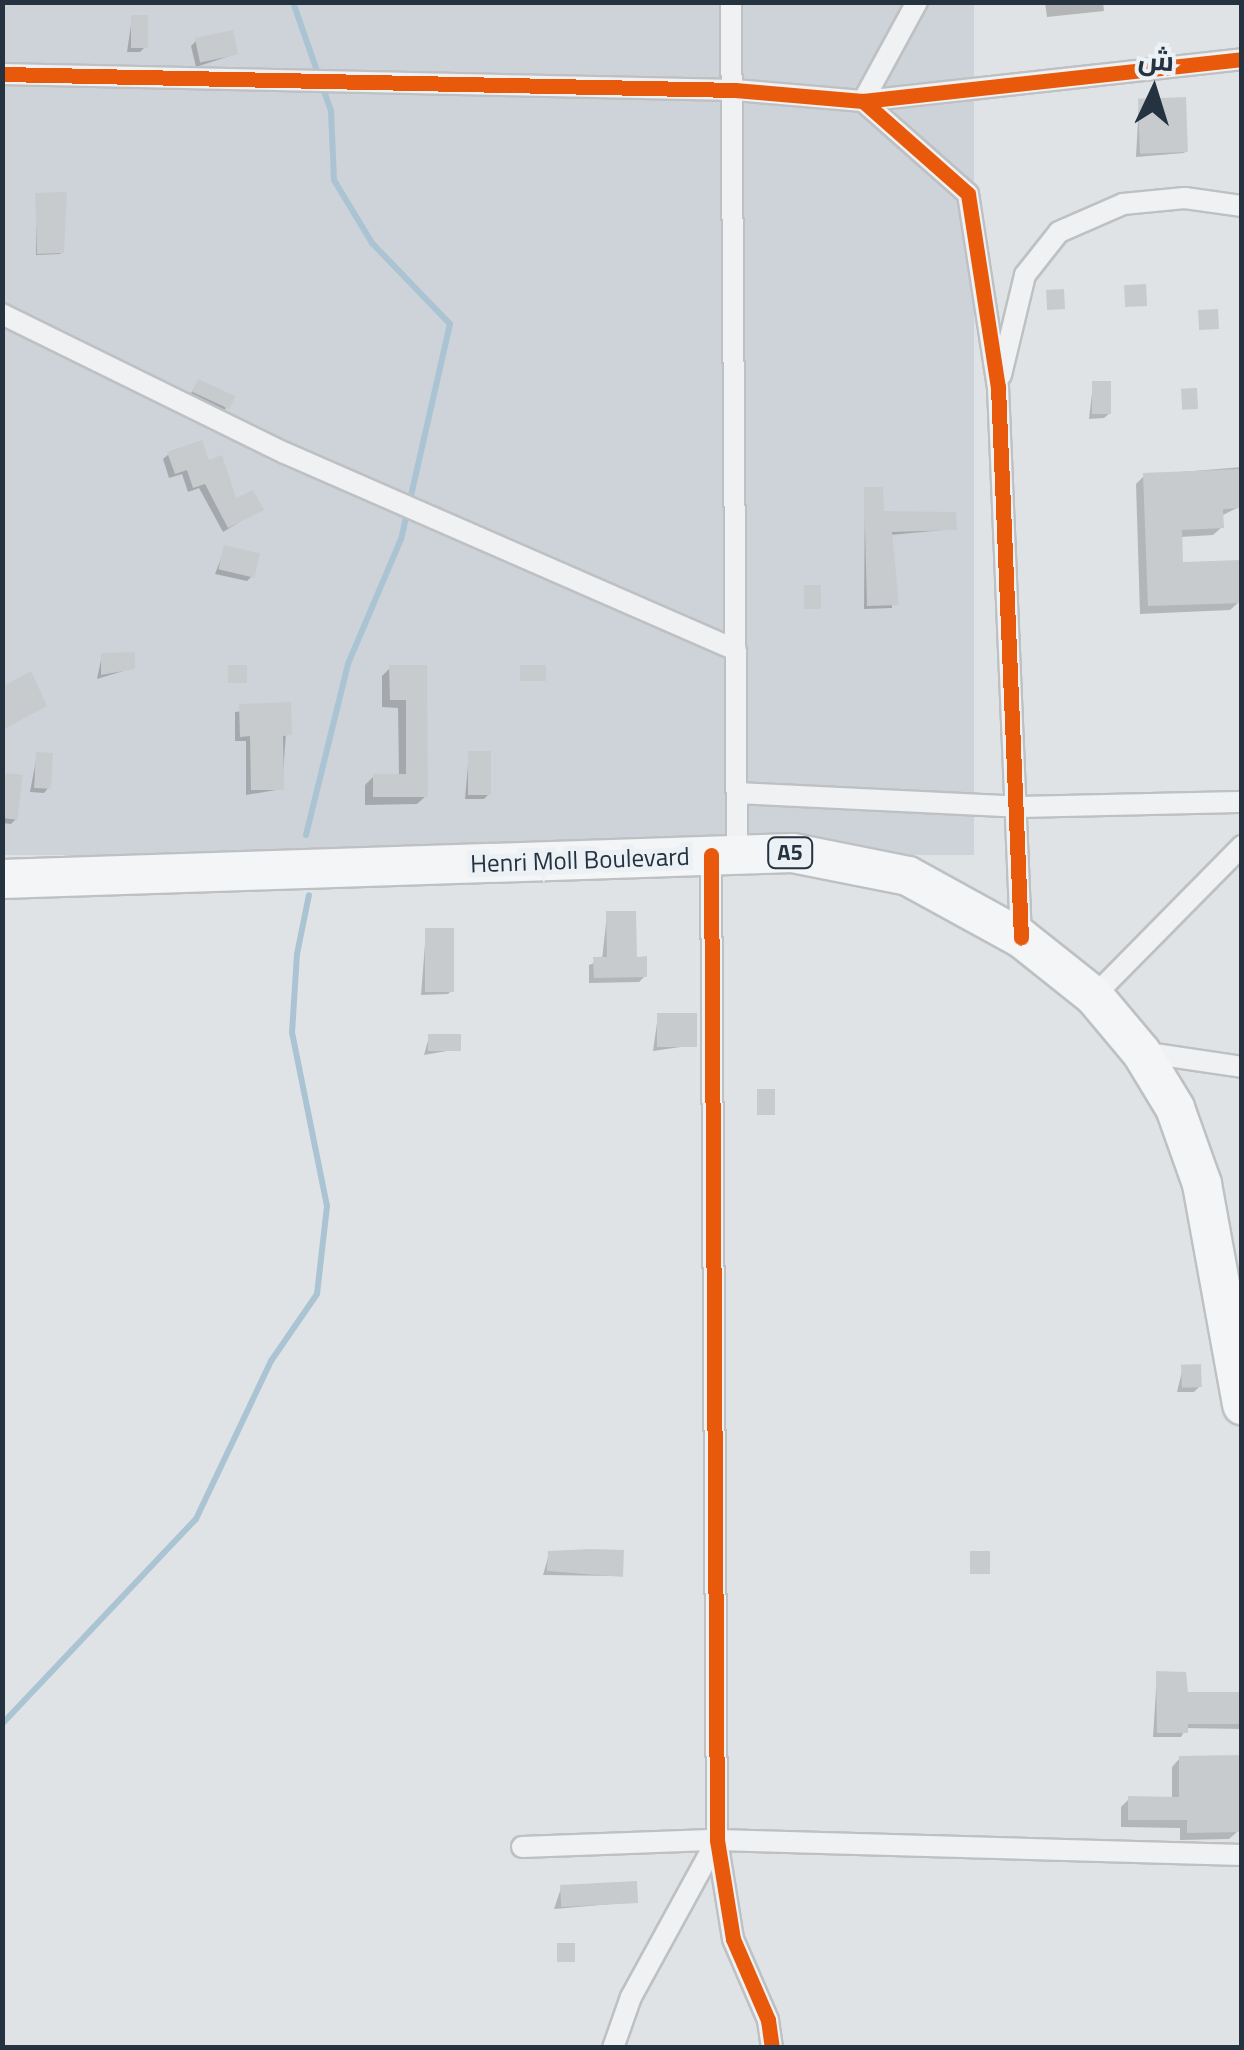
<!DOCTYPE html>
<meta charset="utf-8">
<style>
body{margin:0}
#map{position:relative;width:1244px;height:2050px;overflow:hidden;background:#e0e3e5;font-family:"Titillium Web",Cairo,sans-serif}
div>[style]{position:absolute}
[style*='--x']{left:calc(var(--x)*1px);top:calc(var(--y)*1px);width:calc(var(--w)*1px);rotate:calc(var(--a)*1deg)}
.built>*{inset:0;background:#cdd3d9;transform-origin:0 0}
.shadow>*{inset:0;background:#0003}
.stream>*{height:6px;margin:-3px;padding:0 3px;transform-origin:3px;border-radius:3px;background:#abc4d3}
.building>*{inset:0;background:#c8cbcd;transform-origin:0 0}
.roads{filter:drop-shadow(2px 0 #bec1c3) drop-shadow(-2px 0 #bec1c3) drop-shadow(0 2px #bec1c3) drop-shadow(0 -2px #bec1c3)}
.street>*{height:20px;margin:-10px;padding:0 10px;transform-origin:10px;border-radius:10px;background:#eff1f2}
.highway>*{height:38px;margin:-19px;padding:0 19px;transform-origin:19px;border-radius:19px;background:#f4f5f6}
.cycleway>*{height:15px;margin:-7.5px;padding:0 7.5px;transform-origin:7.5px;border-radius:7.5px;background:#e8590c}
span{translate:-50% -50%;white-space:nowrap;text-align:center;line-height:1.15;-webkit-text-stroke:10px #ecf1f6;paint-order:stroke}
.shield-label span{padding:2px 8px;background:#ecf1f6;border:2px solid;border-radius:8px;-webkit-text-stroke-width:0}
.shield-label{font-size:22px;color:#253240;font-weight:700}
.street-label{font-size:25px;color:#253240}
.frame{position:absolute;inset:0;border:5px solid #253240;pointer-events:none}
.north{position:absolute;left:1104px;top:40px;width:100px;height:100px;-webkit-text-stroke:8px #ecf1f6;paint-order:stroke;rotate:4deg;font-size:28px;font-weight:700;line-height:40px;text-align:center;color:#253240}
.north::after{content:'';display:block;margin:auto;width:35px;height:45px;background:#253240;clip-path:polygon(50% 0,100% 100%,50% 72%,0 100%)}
</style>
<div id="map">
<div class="built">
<div style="left:2px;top:3px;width:972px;height:852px"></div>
</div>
<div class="shadow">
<div style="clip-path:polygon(1045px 2px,1103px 2px,1104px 11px,1047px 17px)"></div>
<div style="clip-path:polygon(132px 18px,146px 46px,140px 52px,127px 52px)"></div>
<div style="clip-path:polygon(196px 41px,236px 54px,196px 67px,191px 46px)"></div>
<div style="clip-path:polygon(1139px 102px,1186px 151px,1184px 153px,1136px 157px)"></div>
<div style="clip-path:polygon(36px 196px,62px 252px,60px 254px,36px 255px)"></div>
<div style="clip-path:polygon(198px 382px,226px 408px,221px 414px,188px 398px)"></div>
<div style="clip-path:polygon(1093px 384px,1110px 413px,1104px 418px,1089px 419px)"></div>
<div style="clip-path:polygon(169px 454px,207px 463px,235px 502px,261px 509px,223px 532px,199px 488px,188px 492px,182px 474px,169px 478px,163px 459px)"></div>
<div style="clip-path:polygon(1242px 467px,1239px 507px,1221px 516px,1222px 527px,1213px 535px,1180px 537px,1180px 564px,1239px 602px,1230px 610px,1140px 614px,1136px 484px,1145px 475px)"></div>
<div style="clip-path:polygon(865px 490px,882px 513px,954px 529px,890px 535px,892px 608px,864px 609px)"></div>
<div style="clip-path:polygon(225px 548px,252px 576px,247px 581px,215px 574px)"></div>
<div style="clip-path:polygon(102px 655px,133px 668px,97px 679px)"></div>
<div style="clip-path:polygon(425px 667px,426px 796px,417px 804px,365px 805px,365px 785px,374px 776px,399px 776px,398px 708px,382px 707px,382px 676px,390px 668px)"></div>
<div style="clip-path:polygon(288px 705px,282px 789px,246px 795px,246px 741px,235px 741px,235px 712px)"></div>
<div style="clip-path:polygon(469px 754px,490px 793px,484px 799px,465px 799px)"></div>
<div style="clip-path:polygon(37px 755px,49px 787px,44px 793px,30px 792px)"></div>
<div style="clip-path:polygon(7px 776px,16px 819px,11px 824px,2px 823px)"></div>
<div style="clip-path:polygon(607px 914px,645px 976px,639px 982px,589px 983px,589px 965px,602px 960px)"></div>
<div style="clip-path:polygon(426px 931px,452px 990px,448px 994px,421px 995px)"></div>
<div style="clip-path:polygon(658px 1016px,695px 1045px,653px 1051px)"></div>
<div style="clip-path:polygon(429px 1037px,458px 1049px,424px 1055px)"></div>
<div style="clip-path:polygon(1183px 1367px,1200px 1386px,1194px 1392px,1177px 1392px)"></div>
<div style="clip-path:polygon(549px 1554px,620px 1576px,543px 1575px)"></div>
<div style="clip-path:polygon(1157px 1674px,1186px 1694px,1242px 1695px,1242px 1729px,1186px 1728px,1181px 1737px,1153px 1737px)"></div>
<div style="clip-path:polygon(1180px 1758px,1238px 1831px,1229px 1839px,1180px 1840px,1180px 1828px,1121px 1827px,1121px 1807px,1129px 1799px,1172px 1799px,1172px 1767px)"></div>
<div style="clip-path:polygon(561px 1888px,635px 1902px,554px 1909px)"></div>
</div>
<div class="stream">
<div style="--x:293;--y:2;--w:115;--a:70.8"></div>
<div style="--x:331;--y:111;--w:69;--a:87.5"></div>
<div style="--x:334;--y:180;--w:74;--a:58.9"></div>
<div style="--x:372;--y:243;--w:112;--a:46.1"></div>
<div style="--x:450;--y:324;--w:221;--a:102.8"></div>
<div style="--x:401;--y:539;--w:136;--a:113"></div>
<div style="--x:348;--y:664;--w:176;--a:103.8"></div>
<div style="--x:2;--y:1724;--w:282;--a:-46.6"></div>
<div style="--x:196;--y:1519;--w:175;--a:-64.6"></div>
<div style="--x:271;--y:1361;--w:81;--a:-55.5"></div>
<div style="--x:317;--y:1294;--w:89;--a:-83.5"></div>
<div style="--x:327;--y:1206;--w:177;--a:-101.4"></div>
<div style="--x:292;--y:1033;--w:79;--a:-86.4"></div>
<div style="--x:297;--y:954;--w:60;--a:-78.5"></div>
</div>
<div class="building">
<div style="left:131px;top:15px;width:17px;height:33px"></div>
<div style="left:233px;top:30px;width:25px;height:39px;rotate:78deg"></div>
<div style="left:1186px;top:97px;width:55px;height:48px;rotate:88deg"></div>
<div style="clip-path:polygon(67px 192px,64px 253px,37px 254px,35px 193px)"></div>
<div style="left:1146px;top:284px;width:22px;height:22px;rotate:87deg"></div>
<div style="left:1064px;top:289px;width:20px;height:18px;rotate:87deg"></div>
<div style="left:1218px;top:309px;width:20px;height:20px;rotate:87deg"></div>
<div style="left:198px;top:379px;width:41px;height:14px;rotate:25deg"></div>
<div style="left:1092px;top:381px;width:19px;height:33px"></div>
<div style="left:1197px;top:388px;width:21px;height:16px;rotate:87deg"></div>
<div style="clip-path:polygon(202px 440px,209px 460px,222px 455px,236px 498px,253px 490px,264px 510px,228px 528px,205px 484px,193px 488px,187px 470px,175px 474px,167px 452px)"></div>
<div style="clip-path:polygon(1242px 469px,1241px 508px,1223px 509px,1224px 528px,1182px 530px,1183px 562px,1240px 560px,1242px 603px,1148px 606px,1143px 473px)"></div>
<div style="clip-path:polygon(864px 487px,883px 487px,884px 511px,956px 512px,957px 530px,892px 532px,899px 605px,867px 606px)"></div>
<div style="left:224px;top:545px;width:37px;height:25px;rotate:13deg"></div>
<div style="left:804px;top:585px;width:17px;height:24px"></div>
<div style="clip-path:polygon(135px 652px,135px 669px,101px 675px,101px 653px)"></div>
<div style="left:247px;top:665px;width:18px;height:19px;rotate:90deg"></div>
<div style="clip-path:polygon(389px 665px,427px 665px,428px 797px,373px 797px,373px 774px,406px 774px,406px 700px,390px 700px)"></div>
<div style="left:546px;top:665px;width:16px;height:26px;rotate:90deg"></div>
<div style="clip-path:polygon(31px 671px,47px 706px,2px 730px,2px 687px)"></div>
<div style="clip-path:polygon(291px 702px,292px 735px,283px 736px,284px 790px,251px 790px,250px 736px,240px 737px,239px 704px)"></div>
<div style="left:468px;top:751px;width:23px;height:44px"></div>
<div style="left:36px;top:752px;width:17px;height:36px;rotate:3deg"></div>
<div style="left:6px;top:773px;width:17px;height:45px;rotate:7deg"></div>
<div style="clip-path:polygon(606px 911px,636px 911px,637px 957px,647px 956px,647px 977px,594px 978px,593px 957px,607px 957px)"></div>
<div style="left:425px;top:928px;width:29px;height:64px"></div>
<div style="left:657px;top:1013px;width:40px;height:34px"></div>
<div style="left:428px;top:1034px;width:33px;height:17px"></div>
<div style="left:757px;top:1089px;width:18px;height:26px"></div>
<div style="left:1201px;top:1364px;width:23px;height:20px;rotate:88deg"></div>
<div style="clip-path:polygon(591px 1549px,624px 1550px,623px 1577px,547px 1571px,548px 1551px)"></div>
<div style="left:970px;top:1551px;width:20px;height:23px"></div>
<div style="clip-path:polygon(1156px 1671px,1186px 1672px,1188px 1692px,1242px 1692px,1242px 1724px,1188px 1724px,1188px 1733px,1157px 1733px)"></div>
<div style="clip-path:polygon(1239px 1755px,1240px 1832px,1187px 1833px,1187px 1820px,1128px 1820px,1128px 1796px,1179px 1797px,1179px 1756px)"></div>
<div style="left:637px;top:1881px;width:22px;height:77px;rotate:87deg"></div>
<div style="left:557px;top:1943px;width:18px;height:19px"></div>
</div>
<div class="roads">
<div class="street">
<div style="--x:731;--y:2;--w:853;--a:89.6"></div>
<div style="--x:2;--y:74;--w:733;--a:1.25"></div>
<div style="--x:735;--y:90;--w:128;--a:4.9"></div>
<div style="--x:863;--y:101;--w:381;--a:-6.3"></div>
<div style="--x:863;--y:101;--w:140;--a:41.5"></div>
<div style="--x:968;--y:194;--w:195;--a:81.2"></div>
<div style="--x:998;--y:387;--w:551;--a:87.61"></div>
<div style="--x:863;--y:101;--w:113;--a:-61.4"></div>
<div style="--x:2;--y:314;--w:315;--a:26.2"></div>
<div style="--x:285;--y:453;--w:492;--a:23.6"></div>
<div style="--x:1001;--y:375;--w:103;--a:-76.5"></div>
<div style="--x:1025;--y:275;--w:55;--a:-51.7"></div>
<div style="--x:1059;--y:232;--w:70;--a:-23.6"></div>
<div style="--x:1123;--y:204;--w:62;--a:-5.5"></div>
<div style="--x:1185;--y:198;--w:58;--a:8"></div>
<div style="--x:737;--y:793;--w:282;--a:2.8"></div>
<div style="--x:1019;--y:807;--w:223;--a:-1.3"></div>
<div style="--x:711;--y:855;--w:985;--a:89.65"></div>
<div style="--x:717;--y:1840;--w:100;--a:80.8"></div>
<div style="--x:733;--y:1939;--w:88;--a:66.6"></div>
<div style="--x:768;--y:2020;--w:28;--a:82"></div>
<div style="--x:1094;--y:996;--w:211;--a:-45.4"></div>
<div style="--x:1141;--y:1052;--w:102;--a:8.4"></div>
<div style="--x:522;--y:1847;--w:195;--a:-2.1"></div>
<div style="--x:717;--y:1840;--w:525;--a:1.64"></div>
<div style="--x:613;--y:2048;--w:54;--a:-70.6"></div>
<div style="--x:631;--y:1997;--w:179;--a:-61.3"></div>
</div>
<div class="highway">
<div style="--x:2;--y:879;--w:791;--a:-1.88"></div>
<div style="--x:793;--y:853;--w:117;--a:11.3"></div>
<div style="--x:908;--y:876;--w:129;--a:28.8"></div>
<div style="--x:1021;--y:938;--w:93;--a:38.5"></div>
<div style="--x:1094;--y:996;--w:73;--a:50"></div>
<div style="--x:1141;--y:1052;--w:66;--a:58.7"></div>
<div style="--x:1175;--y:1108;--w:81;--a:70.4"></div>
<div style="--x:1202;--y:1184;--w:225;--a:79.7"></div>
</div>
</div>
<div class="cycleway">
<div style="--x:2;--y:74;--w:733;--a:1.25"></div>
<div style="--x:735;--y:90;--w:128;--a:4.9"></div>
<div style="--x:863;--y:101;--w:381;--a:-6.3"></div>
<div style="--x:863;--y:101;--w:140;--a:41.5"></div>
<div style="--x:968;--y:194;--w:195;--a:81.2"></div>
<div style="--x:998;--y:387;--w:551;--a:87.61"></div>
<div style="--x:711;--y:855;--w:985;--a:89.65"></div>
<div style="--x:717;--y:1840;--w:100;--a:80.8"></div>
<div style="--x:733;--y:1939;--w:88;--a:66.6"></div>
<div style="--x:768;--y:2020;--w:28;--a:82"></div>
</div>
<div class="shield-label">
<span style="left:790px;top:853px">A5</span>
</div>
<div class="street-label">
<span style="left:580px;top:860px;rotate:-2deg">Henri Moll Boulevard</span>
</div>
<div class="frame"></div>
<div class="north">ش</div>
</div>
